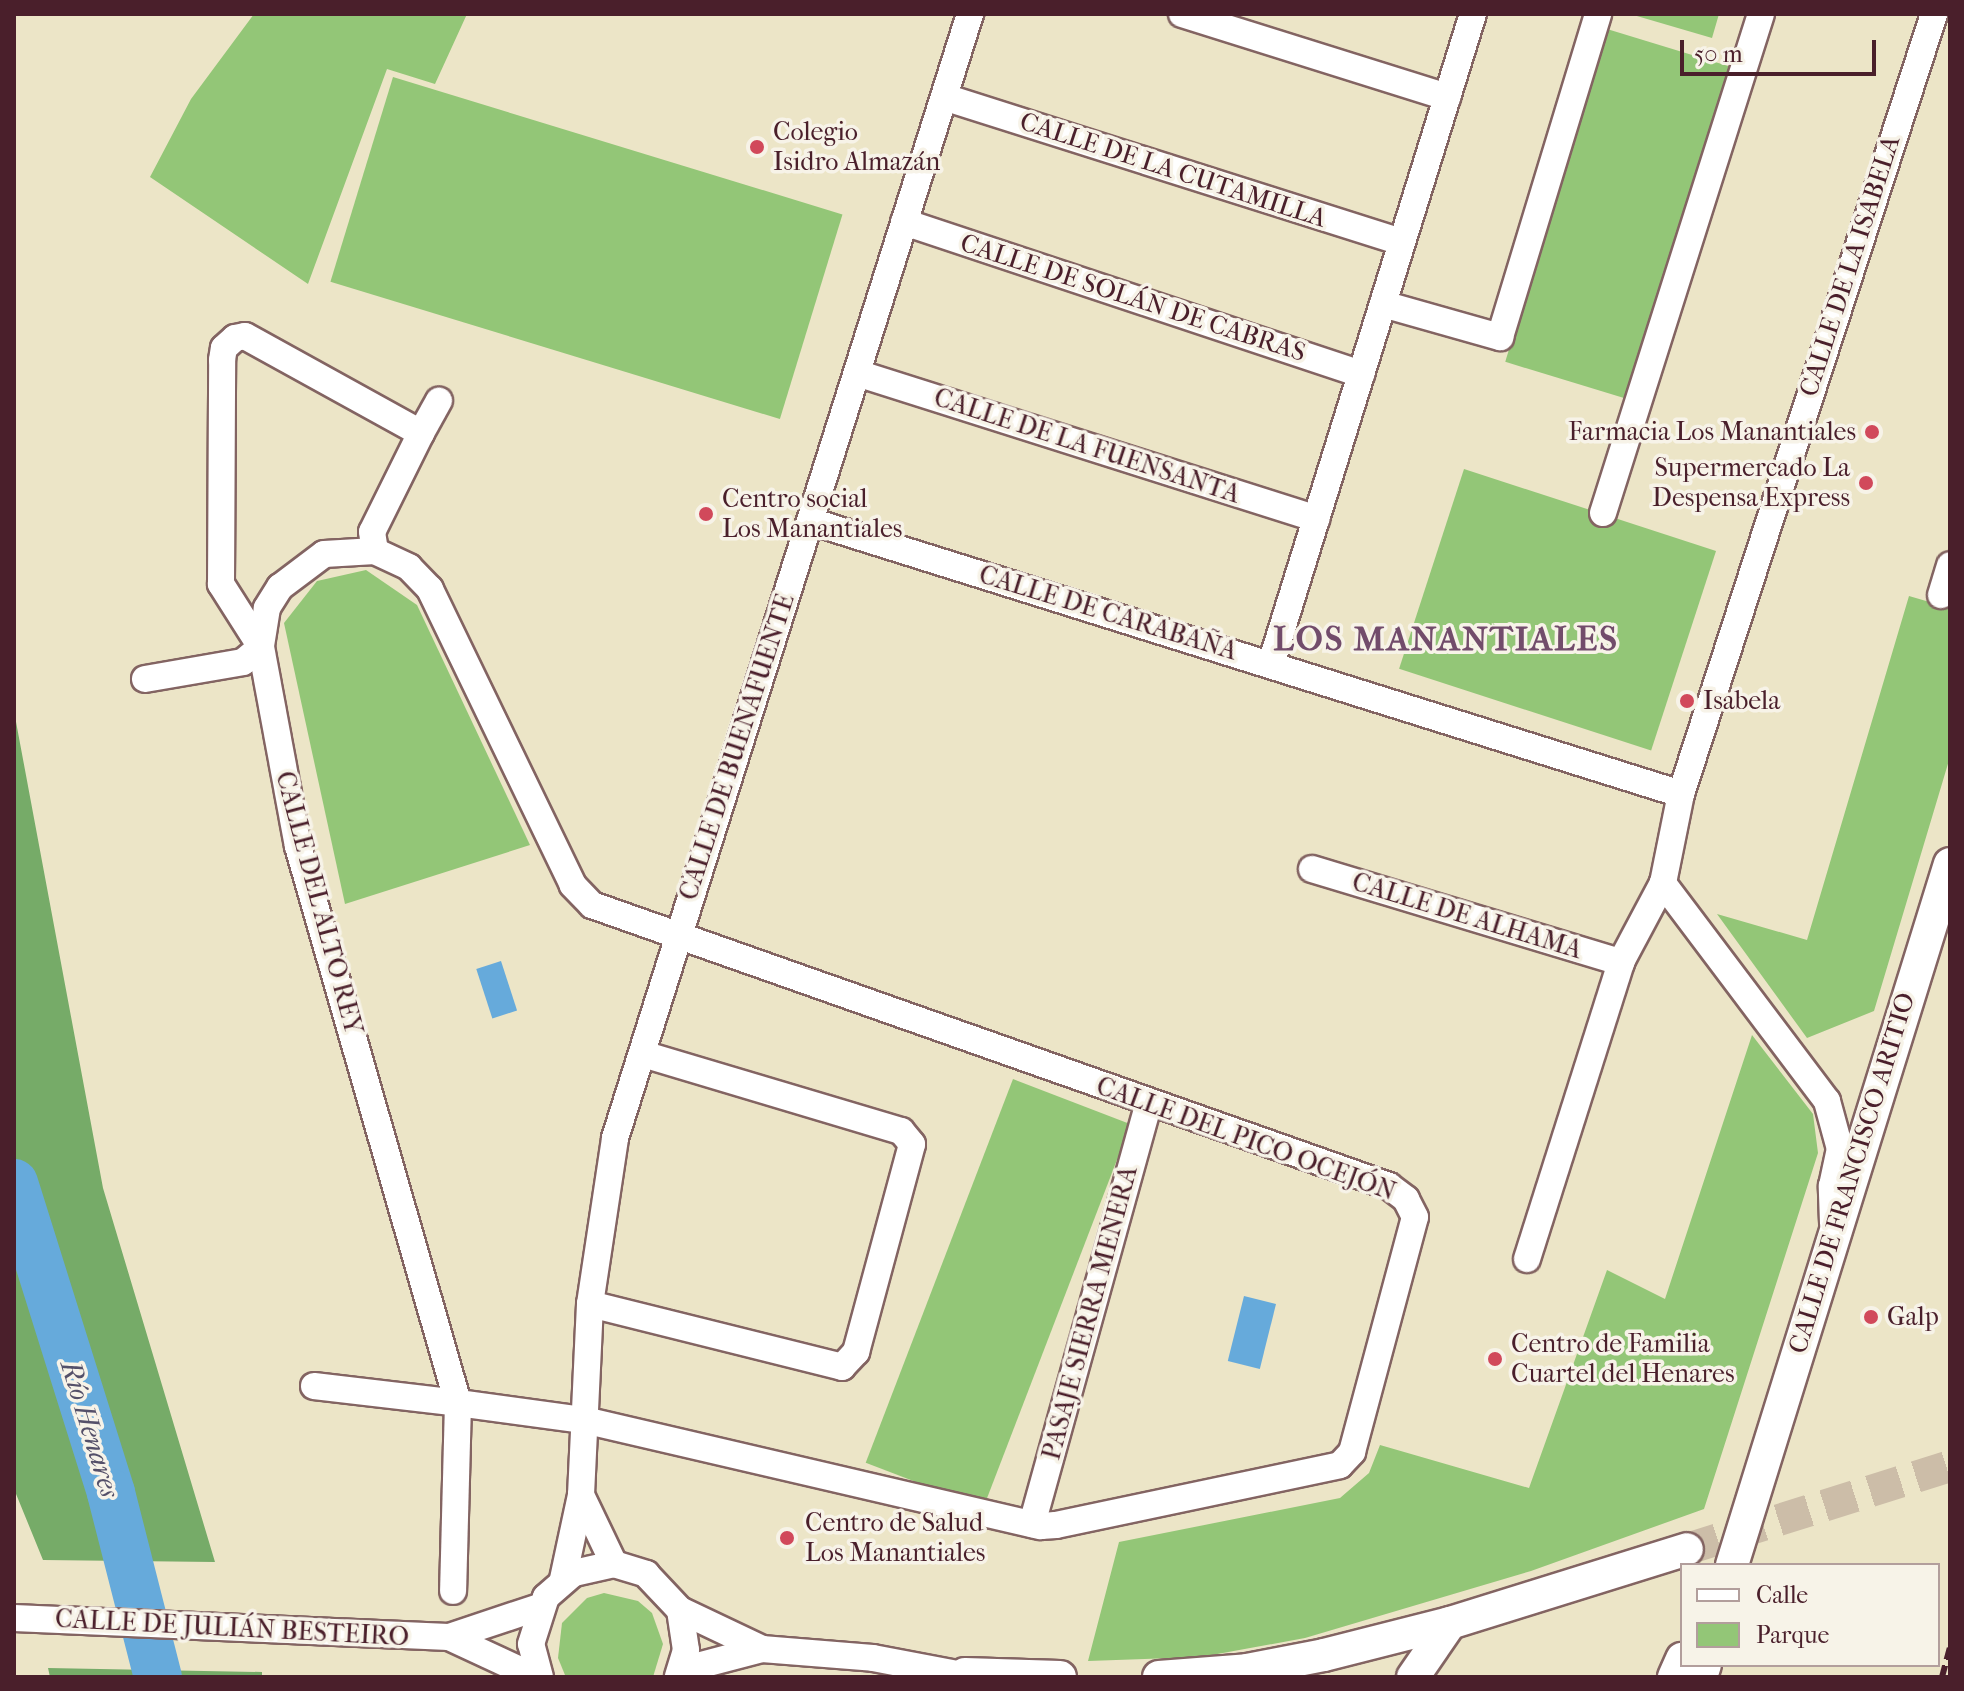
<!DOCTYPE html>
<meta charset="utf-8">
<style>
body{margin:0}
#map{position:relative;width:1964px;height:1691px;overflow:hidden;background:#ece5c7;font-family:"IM FELL French Canon",serif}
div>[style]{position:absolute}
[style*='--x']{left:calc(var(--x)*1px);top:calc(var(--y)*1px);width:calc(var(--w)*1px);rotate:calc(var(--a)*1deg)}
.green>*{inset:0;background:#93c677;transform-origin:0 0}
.forest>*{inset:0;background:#76ab68}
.water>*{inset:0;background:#66aadb;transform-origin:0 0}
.river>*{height:48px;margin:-24px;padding:0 24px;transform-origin:24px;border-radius:24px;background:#66aadb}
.major-tunnel>*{height:32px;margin-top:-16px;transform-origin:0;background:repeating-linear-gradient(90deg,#ccbda8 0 32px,transparent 0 48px)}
.roads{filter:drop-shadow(2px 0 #836462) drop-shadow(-2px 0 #836462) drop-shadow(0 2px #836462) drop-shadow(0 -2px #836462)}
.minor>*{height:26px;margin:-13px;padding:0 13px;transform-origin:13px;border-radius:13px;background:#fff}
.major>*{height:32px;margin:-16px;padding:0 16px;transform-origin:16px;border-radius:16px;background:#fff}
.rail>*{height:6px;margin-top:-3px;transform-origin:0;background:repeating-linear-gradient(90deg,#4a1f2b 0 12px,transparent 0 18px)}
.dots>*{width:22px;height:22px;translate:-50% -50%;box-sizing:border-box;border:4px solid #f7f3e8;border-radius:50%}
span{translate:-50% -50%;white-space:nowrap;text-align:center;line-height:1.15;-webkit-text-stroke:7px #f7f3e8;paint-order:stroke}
.poi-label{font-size:26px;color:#4a1f2b}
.left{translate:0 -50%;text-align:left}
.right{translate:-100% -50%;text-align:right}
.street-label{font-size:26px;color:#4a1f2b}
.water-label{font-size:28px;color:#545069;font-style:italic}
.district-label{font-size:34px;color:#724c6b;font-weight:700;letter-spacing:2px}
.frame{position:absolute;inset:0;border:16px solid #4a1f2b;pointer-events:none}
.legend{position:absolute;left:1680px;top:1563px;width:260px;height:104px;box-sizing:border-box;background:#f7f3e8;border:2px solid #b29e9c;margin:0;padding:10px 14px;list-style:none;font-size:24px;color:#4a1f2b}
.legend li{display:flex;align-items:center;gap:16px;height:40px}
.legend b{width:40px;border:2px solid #b29e9c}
.scale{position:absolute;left:1680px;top:40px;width:196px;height:36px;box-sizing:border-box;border:4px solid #4a1f2b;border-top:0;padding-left:10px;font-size:24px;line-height:28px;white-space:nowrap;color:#4a1f2b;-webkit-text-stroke:6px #f7f3e8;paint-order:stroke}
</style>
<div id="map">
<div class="green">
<div style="clip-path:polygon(254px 14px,467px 14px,435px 84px,387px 69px,308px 284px,150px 177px,191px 99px)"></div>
<div style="clip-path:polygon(1630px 14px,1719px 14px,1712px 38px)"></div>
<div style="left:1607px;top:29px;width:131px;height:348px;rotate:17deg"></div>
<div style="left:393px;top:77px;width:470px;height:214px;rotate:17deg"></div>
<div style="left:1464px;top:469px;width:265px;height:210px;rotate:18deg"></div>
<div style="clip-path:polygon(366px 570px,417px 605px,530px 845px,345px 904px,284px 623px,317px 581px)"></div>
<div style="clip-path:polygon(1909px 596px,1950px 608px,1950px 757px,1874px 1011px,1807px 1038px,1717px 914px,1807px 940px)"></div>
<div style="clip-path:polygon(1752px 1035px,1813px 1114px,1818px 1153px,1704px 1509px,1531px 1571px,1305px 1638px,1201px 1657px,1088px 1661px,1119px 1542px,1340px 1498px,1369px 1473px,1380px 1445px,1529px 1488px,1607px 1270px,1665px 1299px)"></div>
<div style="left:1013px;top:1079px;width:126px;height:411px;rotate:21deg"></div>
<div style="clip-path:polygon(604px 1593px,638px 1601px,652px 1613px,663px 1644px,653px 1677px,565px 1675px,558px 1658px,562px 1623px,587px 1598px)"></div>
</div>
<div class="forest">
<div style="clip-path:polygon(14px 711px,103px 1188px,215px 1562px,43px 1560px,14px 1489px)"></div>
<div style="clip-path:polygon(48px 1668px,262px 1672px,262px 1677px,50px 1677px)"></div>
</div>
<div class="water">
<div style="left:501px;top:961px;width:52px;height:26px;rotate:72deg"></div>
<div style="left:1244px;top:1296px;width:33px;height:67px;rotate:14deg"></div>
</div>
<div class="river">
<div style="--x:14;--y:1183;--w:325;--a:72.6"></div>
<div style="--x:111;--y:1493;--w:190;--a:75.7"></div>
</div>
<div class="major-tunnel">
<div style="--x:1687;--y:1549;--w:276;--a:-17.5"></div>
</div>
<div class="roads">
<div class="minor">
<div style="--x:1182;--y:14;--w:278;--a:17.4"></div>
<div style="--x:944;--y:97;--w:480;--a:17.6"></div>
<div style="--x:904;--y:222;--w:482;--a:18.4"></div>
<div style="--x:1383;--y:304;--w:122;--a:15.8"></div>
<div style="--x:1500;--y:337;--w:338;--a:-73.1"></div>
<div style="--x:857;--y:373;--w:482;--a:17.6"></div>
<div style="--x:421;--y:433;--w:37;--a:-61"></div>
<div style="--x:1603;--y:513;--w:523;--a:-72.43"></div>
<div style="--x:810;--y:521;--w:913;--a:17.4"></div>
<div style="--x:1941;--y:595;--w:31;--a:-73"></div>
<div style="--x:1271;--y:664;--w:681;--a:-72.74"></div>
<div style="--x:145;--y:679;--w:99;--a:-9.8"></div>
<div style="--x:243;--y:662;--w:23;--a:-40"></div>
<div style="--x:261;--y:647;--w:75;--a:-122.4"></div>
<div style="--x:221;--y:584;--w:224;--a:-89.7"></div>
<div style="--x:222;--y:360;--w:12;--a:-81"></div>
<div style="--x:224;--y:348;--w:15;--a:-42"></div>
<div style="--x:235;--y:338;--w:10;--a:-11"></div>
<div style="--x:245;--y:336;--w:201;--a:28.9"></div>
<div style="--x:421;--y:433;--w:110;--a:116.3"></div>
<div style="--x:372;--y:532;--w:19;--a:81"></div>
<div style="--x:1312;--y:869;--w:323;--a:16.8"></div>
<div style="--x:1833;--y:1223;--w:37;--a:-92"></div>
<div style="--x:1832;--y:1186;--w:38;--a:-78"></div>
<div style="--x:1840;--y:1149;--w:50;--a:-105.2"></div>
<div style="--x:1827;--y:1101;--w:273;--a:-127"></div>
<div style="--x:1663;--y:883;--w:91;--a:-78.6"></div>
<div style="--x:1681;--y:794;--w:820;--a:-72.03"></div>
<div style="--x:1527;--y:1259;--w:312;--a:-72.4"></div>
<div style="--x:1621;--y:962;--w:89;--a:-62"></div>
<div style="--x:590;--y:1304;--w:260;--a:14"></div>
<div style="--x:842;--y:1367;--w:21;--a:-47"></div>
<div style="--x:856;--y:1352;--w:215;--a:-74.9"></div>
<div style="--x:912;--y:1144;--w:17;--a:-130"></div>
<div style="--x:901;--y:1131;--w:270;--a:-163.4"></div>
<div style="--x:314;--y:1386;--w:145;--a:6.7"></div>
<div style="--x:458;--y:1403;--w:127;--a:7.7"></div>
<div style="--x:584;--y:1420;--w:469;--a:13.1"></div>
<div style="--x:1041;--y:1526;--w:15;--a:-4"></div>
<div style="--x:1056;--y:1525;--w:290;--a:-11.9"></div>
<div style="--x:1340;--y:1465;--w:18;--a:-47"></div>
<div style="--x:1352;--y:1452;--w:243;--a:-75"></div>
<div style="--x:1415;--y:1217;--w:20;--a:-117"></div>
<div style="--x:1406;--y:1199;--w:21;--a:-143"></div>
<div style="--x:1389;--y:1186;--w:845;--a:-160.58"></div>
<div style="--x:592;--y:905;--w:28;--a:-134"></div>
<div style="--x:573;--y:885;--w:329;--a:-115.8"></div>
<div style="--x:430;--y:589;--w:30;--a:-134"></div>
<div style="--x:409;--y:567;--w:38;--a:-155"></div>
<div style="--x:375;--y:551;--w:51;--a:176.6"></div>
<div style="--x:324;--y:554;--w:55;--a:143.1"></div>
<div style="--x:280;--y:587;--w:25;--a:122"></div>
<div style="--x:267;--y:608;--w:39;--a:99"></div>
<div style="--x:261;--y:647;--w:202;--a:79.5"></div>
<div style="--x:298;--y:846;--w:580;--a:73.97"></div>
<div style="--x:458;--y:1403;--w:188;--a:91.5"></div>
<div style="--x:581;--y:1495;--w:76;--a:64.4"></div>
<div style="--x:1032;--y:1524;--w:438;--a:-74.5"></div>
<div style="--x:563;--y:1579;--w:86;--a:-77.9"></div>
<div style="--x:581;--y:1495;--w:191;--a:-87.3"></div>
<div style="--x:590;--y:1304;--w:168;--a:-81.4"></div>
<div style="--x:615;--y:1138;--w:1179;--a:-72.47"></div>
<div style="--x:680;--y:1610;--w:91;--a:25.4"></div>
<div style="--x:14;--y:1618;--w:435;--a:2.5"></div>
<div style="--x:449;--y:1637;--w:95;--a:-18.4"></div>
<div style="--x:449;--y:1637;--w:95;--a:24.9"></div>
<div style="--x:682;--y:1670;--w:83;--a:-14.7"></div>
<div style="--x:762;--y:1649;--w:111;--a:4.6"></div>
<div style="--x:873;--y:1658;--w:102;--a:10.8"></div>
<div style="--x:540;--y:1677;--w:34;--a:-105"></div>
<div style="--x:531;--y:1644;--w:49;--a:-72.3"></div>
<div style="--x:546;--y:1597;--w:37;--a:-41"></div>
<div style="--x:574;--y:1573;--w:41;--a:-12.7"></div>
<div style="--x:614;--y:1564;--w:34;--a:17"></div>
<div style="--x:646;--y:1574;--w:50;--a:46.6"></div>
<div style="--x:680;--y:1610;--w:40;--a:81.5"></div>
<div style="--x:686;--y:1650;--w:28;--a:107"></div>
</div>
<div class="major">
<div style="--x:1732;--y:1565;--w:734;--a:-72.73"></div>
<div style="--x:965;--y:1674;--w:95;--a:1.8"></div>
<div style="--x:1159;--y:1677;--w:88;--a:-4.5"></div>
<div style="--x:1247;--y:1670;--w:78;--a:-11"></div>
<div style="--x:1324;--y:1655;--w:130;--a:-14.3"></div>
<div style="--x:1450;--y:1623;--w:248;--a:-17.3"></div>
<div style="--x:1413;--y:1677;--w:65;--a:-55.6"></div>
<div style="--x:1674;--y:1677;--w:20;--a:-66"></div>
<div style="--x:1701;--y:1677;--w:13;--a:-72"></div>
</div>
</div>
<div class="rail">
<div style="--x:1942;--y:1677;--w:30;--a:-75"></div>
</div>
<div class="dots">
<div style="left:757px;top:147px;background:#d1495b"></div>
<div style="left:1872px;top:432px;background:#d1495b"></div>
<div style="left:1866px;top:483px;background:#d1495b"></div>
<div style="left:706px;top:514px;background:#d1495b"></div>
<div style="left:1687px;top:701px;background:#d1495b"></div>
<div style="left:1871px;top:1317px;background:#d1495b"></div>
<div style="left:1495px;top:1359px;background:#d1495b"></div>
<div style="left:787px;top:1538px;background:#d1495b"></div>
</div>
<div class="poi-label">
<span class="left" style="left:773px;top:147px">Colegio<br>Isidro Almazán</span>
<span class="right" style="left:1856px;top:432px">Farmacia Los Manantiales</span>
<span class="right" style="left:1850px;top:483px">Supermercado La<br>Despensa Express</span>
<span class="left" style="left:722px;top:514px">Centro social<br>Los Manantiales</span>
<span class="left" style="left:1703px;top:701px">Isabela</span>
<span class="left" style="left:1887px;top:1317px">Galp</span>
<span class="left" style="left:1511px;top:1359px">Centro de Familia<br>Cuartel del Henares</span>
<span class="left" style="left:805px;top:1538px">Centro de Salud<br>Los Manantiales</span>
</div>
<div class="street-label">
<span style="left:1173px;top:170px;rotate:18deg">CALLE DE LA CUTAMILLA</span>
<span style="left:1850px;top:266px;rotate:-72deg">CALLE DE LA ISABELA</span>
<span style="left:1133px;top:298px;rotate:18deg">CALLE DE SOLÁN DE CABRAS</span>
<span style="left:1087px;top:446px;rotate:18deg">CALLE DE LA FUENSANTA</span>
<span style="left:1108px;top:613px;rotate:17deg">CALLE DE CARABAÑA</span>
<span style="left:737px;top:747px;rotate:-72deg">CALLE DE BUENAFUENTE</span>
<span style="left:319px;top:903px;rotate:75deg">CALLE DEL ALTO REY</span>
<span style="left:1467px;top:916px;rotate:17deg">CALLE DE ALHAMA</span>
<span style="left:1246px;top:1139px;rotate:20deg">CALLE DEL PICO OCEJÓN</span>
<span style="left:1852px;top:1173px;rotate:-73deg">CALLE DE FRANCISCO ARITIO</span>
<span style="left:1090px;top:1313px;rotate:-75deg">PASAJE SIERRA MENERA</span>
<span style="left:232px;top:1628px;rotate:3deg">CALLE DE JULIÁN BESTEIRO</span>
</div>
<div class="water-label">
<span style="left:90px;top:1429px;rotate:73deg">Río Henares</span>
</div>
<div class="district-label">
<span style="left:1446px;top:640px">LOS MANANTIALES</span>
</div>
<div class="frame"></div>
<ul class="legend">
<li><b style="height:10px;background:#fff"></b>Calle</li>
<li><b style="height:22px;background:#93c677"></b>Parque</li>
</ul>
<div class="scale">50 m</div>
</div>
